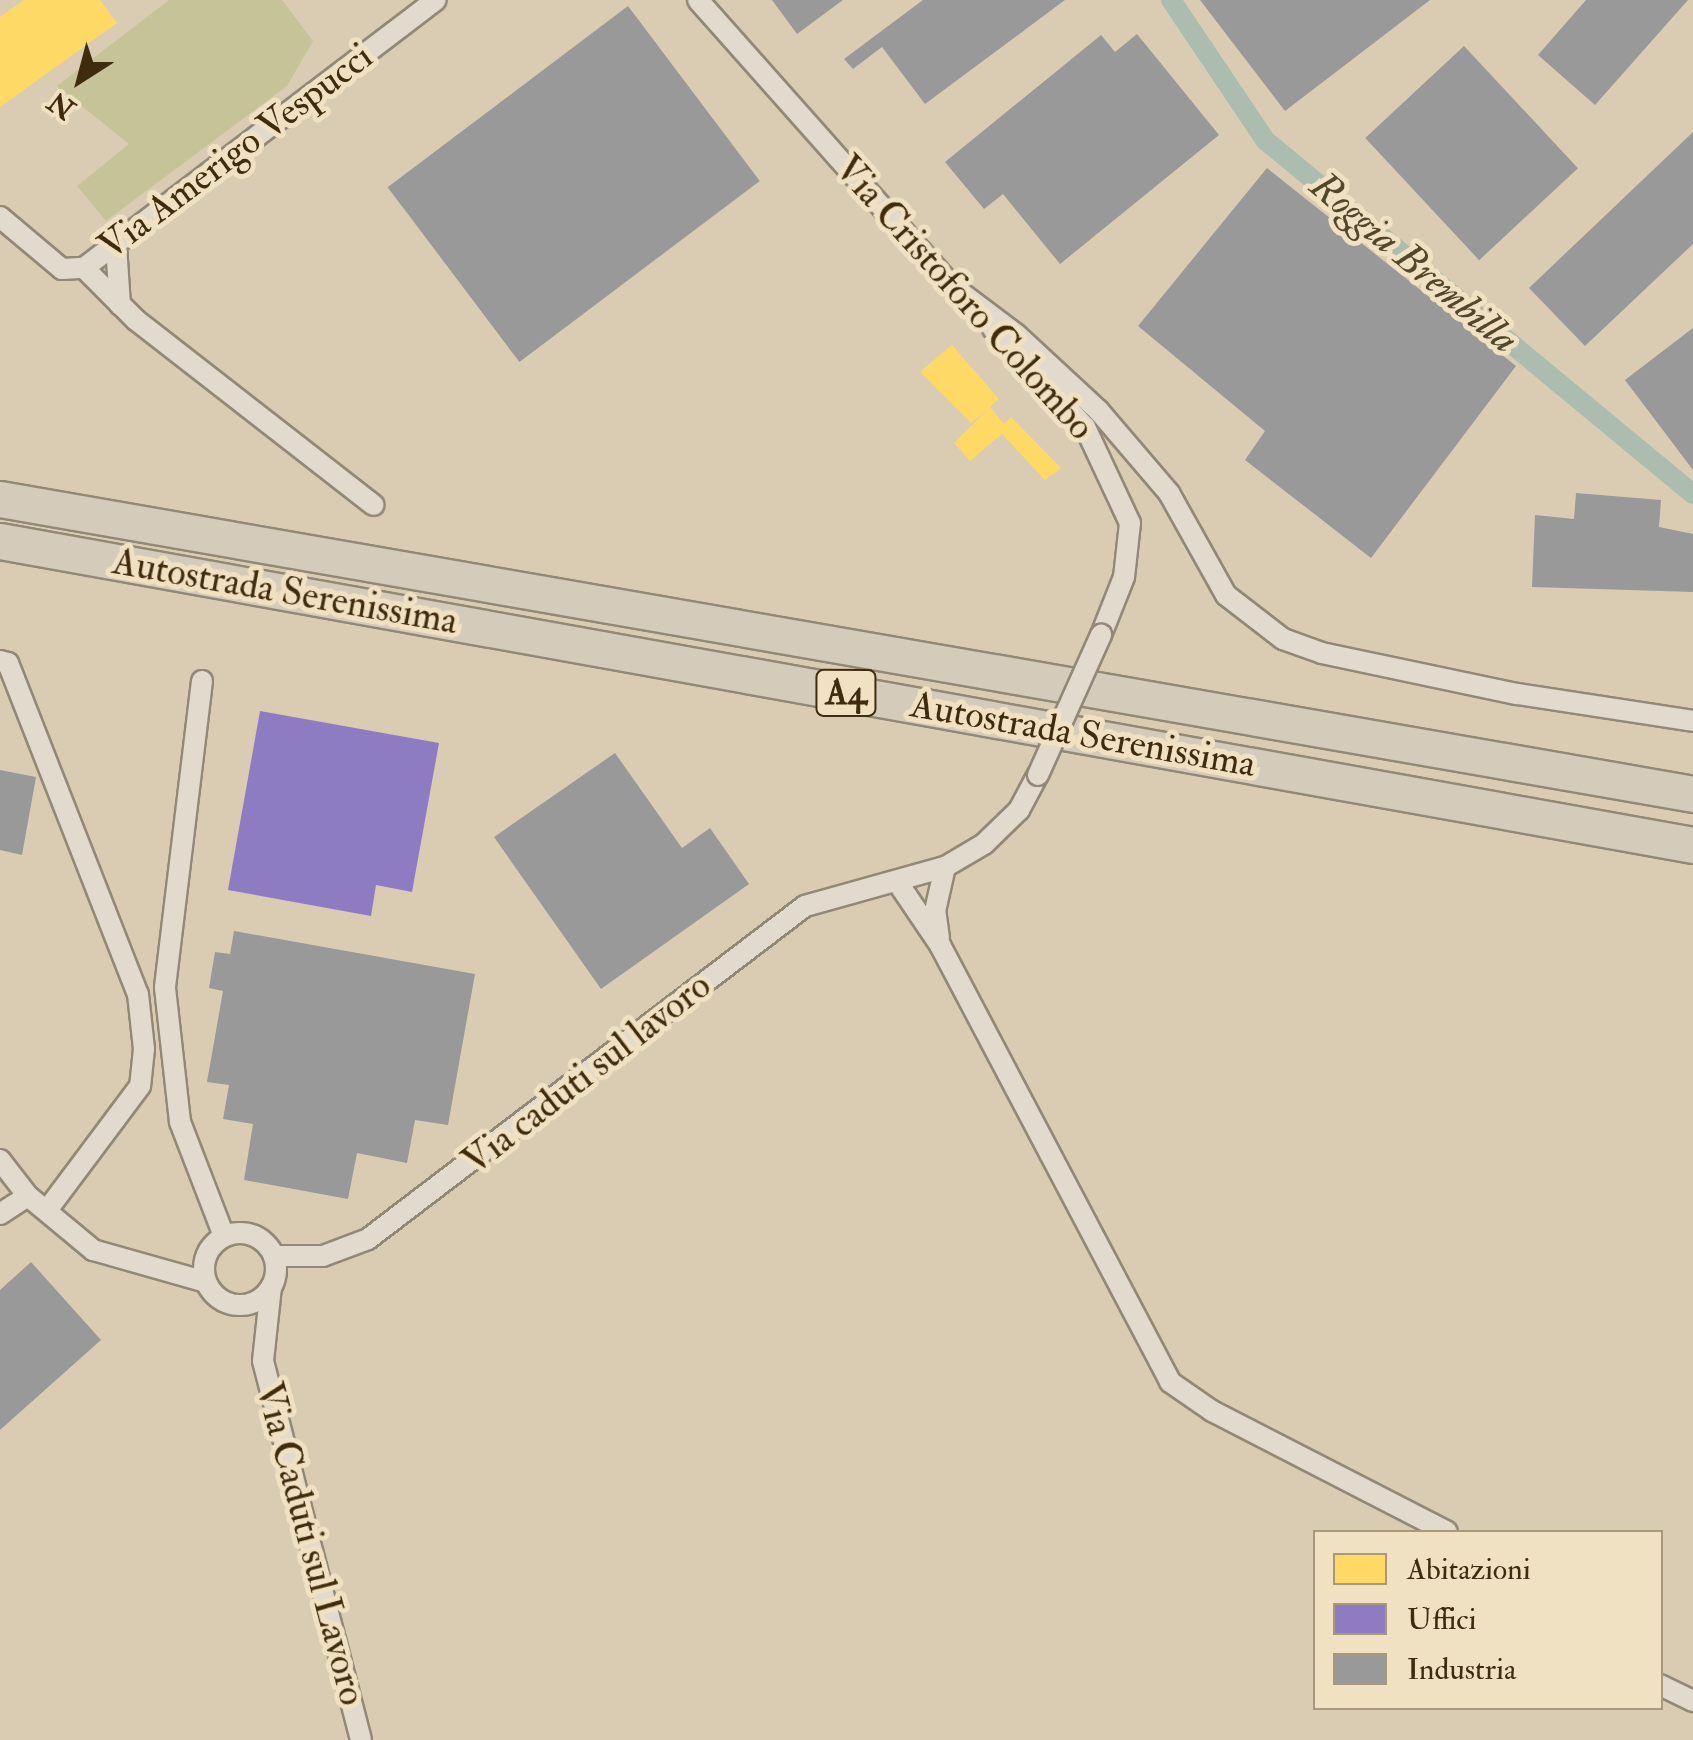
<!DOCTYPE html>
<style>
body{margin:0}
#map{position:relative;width:1693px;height:1740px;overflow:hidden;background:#daccb3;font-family:"IM FELL Double Pica",serif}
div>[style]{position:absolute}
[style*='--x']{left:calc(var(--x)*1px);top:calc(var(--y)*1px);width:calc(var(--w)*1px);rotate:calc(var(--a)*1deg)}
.green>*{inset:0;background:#c7c399}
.homes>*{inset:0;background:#ffd966}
.offices>*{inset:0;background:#8e7cc3}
.industry>*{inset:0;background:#999;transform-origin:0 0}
.canal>*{height:20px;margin:-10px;padding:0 10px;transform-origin:10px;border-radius:10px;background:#acbdaf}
.roads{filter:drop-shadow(2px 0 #928876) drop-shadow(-2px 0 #928876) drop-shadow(0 2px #928876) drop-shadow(0 -2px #928876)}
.street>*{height:20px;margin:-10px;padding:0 10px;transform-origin:10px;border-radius:10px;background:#e1dacd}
.street>.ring{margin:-10px;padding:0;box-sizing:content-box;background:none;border:20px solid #e1dacd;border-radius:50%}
.highway>*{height:35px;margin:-17.5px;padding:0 17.5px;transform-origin:17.5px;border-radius:17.5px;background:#d5cbba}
.bridges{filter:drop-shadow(2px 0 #928876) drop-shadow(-2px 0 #928876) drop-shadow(0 2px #928876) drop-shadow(0 -2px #928876)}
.street-bridge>*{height:20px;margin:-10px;padding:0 10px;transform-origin:10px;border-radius:10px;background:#e1dacd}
span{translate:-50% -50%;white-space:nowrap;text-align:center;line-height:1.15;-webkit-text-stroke:10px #f1e1c3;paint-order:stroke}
.shield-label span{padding:2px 8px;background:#f1e1c3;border:2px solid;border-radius:8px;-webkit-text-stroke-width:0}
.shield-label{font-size:35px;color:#3f2b0d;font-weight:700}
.street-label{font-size:38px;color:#3f2b0d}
.water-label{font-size:40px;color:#51472d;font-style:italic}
.legend{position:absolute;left:1313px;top:1530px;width:350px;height:180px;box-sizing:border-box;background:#f1e1c3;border:2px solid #aa987a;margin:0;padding:12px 18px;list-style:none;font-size:30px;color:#3f2b0d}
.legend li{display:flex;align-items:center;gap:20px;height:50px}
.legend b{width:50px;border:2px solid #aa987a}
.north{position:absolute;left:30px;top:30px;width:100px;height:100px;-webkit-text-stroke:8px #f1e1c3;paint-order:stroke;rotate:216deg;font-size:28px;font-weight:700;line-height:40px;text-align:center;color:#3f2b0d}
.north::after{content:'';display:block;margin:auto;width:35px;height:45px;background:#3f2b0d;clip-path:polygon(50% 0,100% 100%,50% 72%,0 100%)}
</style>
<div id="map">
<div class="green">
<div style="clip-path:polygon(169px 0,282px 0,313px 41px,287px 86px,106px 221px,77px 186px,129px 144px,57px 86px)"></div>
</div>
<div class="homes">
<div style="clip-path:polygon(24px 0,100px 0,117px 23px,0 107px,0 17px)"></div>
<div style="clip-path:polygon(952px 345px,999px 399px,990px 407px,1004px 424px,1011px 417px,1061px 468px,1045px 480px,1002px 434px,970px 461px,954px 443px,987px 410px,971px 423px,920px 372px)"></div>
</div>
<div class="offices">
<div style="clip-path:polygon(260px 711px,439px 743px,412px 892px,376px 885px,371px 916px,228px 890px)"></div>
</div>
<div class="industry">
<div style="clip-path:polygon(772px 0,843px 0,797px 34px)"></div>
<div style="clip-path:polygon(923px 0,1065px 0,925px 104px,882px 47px,853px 69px,844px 59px)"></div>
<div style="clip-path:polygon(1200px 0,1430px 0,1285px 111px)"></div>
<div style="clip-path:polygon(1586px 0,1688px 0,1595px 105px,1538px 55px)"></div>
<div style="left:628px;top:6px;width:219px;height:301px;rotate:53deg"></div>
<div style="clip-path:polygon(1137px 34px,1219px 135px,1060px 264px,1003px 194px,984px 209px,945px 162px,1101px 35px,1115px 52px)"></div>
<div style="left:1464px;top:46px;width:167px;height:135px;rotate:47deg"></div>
<div style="clip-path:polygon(1693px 132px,1693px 244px,1585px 346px,1529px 288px)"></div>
<div style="clip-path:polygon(1267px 168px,1516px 366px,1371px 558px,1245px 460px,1265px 431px,1138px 326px)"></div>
<div style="clip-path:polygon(1693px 328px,1693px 470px,1625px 380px)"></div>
<div style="clip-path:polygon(1576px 493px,1661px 500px,1659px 527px,1693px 534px,1693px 592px,1532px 587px,1535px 515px,1574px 519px)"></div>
<div style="clip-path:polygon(615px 753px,682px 848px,710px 828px,749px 884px,601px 989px,494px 837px)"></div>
<div style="clip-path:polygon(0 770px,36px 777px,22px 855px,0 850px)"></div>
<div style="clip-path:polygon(234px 931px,475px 974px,448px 1125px,415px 1120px,407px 1163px,357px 1153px,348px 1199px,244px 1180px,253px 1124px,223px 1119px,229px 1085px,207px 1082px,223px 991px,209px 988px,215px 952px,230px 954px)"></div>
<div style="clip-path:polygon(31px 1262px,101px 1340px,0 1430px,0 1290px)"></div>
</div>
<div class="canal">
<div style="--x:1171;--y:0;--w:169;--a:56.1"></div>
<div style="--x:1265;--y:140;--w:555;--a:39.59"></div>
</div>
<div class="roads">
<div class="street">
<div style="--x:698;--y:0;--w:393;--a:48.4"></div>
<div style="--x:0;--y:217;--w:81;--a:40"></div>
<div style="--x:62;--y:269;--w:22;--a:-3"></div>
<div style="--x:84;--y:268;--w:442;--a:-37.3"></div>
<div style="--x:116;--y:245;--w:60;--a:86.2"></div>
<div style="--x:84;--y:268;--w:74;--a:45"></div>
<div style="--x:136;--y:320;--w:301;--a:37.9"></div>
<div style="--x:952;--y:286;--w:81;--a:37"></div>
<div style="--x:1017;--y:335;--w:112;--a:42.8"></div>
<div style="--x:1099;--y:411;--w:108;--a:49.5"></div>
<div style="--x:1169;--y:493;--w:117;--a:60.8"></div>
<div style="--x:1226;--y:595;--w:72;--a:37.7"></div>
<div style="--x:1283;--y:639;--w:41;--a:19.7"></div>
<div style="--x:1322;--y:653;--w:199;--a:11.9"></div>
<div style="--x:1517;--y:694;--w:178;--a:8.7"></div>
<div style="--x:993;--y:329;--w:134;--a:46.8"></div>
<div style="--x:1085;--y:427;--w:106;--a:64.9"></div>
<div style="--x:1130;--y:523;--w:54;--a:96.3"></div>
<div style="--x:1124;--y:577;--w:62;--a:111.6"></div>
<div style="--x:0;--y:661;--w:8;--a:14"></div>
<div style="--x:8;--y:663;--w:356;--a:68.6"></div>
<div style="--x:138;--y:994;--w:55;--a:83.8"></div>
<div style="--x:144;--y:1049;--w:37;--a:96"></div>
<div style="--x:140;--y:1086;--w:154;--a:126.8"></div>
<div style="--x:202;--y:681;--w:309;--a:96.9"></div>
<div style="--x:165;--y:988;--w:135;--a:83.6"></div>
<div style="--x:180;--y:1122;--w:122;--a:68.9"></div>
<div style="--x:898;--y:883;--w:75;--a:55.9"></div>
<div style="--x:940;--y:945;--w:494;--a:62.2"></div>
<div style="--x:1170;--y:1382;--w:51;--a:34.6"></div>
<div style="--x:1212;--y:1411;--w:264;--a:27.2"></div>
<div style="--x:939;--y:938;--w:27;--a:-98"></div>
<div style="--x:935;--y:911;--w:45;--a:-77.2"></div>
<div style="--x:0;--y:1160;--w:46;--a:52.1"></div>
<div style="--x:0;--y:1214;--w:33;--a:-33"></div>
<div style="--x:28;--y:1196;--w:85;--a:39.7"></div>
<div style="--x:93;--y:1250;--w:117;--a:15.8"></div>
<div class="ring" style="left:204px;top:1233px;width:52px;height:52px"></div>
<div style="--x:274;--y:1256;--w:49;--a:0"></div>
<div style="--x:323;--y:1256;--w:48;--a:-20.7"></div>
<div style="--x:368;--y:1239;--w:549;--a:-37.31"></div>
<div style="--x:805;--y:906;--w:145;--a:-15.6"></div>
<div style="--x:945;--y:867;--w:45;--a:-30.5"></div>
<div style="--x:984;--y:844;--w:49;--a:-44.2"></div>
<div style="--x:1019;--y:810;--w:40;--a:-62"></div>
<div style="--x:271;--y:1287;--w:74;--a:96.2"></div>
<div style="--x:263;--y:1361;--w:391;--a:75.5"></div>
<div style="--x:1660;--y:1685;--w:37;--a:26"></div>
</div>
<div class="highway">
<div style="--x:0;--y:499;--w:1719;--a:9.88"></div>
<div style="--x:0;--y:541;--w:1720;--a:10.18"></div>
</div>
</div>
<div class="bridges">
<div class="street-bridge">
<div style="--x:1038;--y:775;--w:154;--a:-65.8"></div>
</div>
</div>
<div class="shield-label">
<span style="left:846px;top:693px">A4</span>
</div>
<div class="street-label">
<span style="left:236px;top:152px;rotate:-37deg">Via Amerigo Vespucci</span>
<span style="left:964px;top:298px;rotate:48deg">Via Cristoforo Colombo</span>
<span style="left:285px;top:592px;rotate:10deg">Autostrada Serenissima</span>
<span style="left:1083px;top:735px;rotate:10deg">Autostrada Serenissima</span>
<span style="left:587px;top:1074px;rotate:-38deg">Via caduti sul lavoro</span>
<span style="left:310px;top:1544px;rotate:75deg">Via Caduti sul Lavoro</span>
</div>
<div class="water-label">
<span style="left:1414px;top:263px;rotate:40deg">Roggia Brembilla</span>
</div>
<ul class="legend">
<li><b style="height:28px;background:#ffd966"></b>Abitazioni</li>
<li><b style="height:28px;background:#8e7cc3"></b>Uffici</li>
<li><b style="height:28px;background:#999"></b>Industria</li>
</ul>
<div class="north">N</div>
</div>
